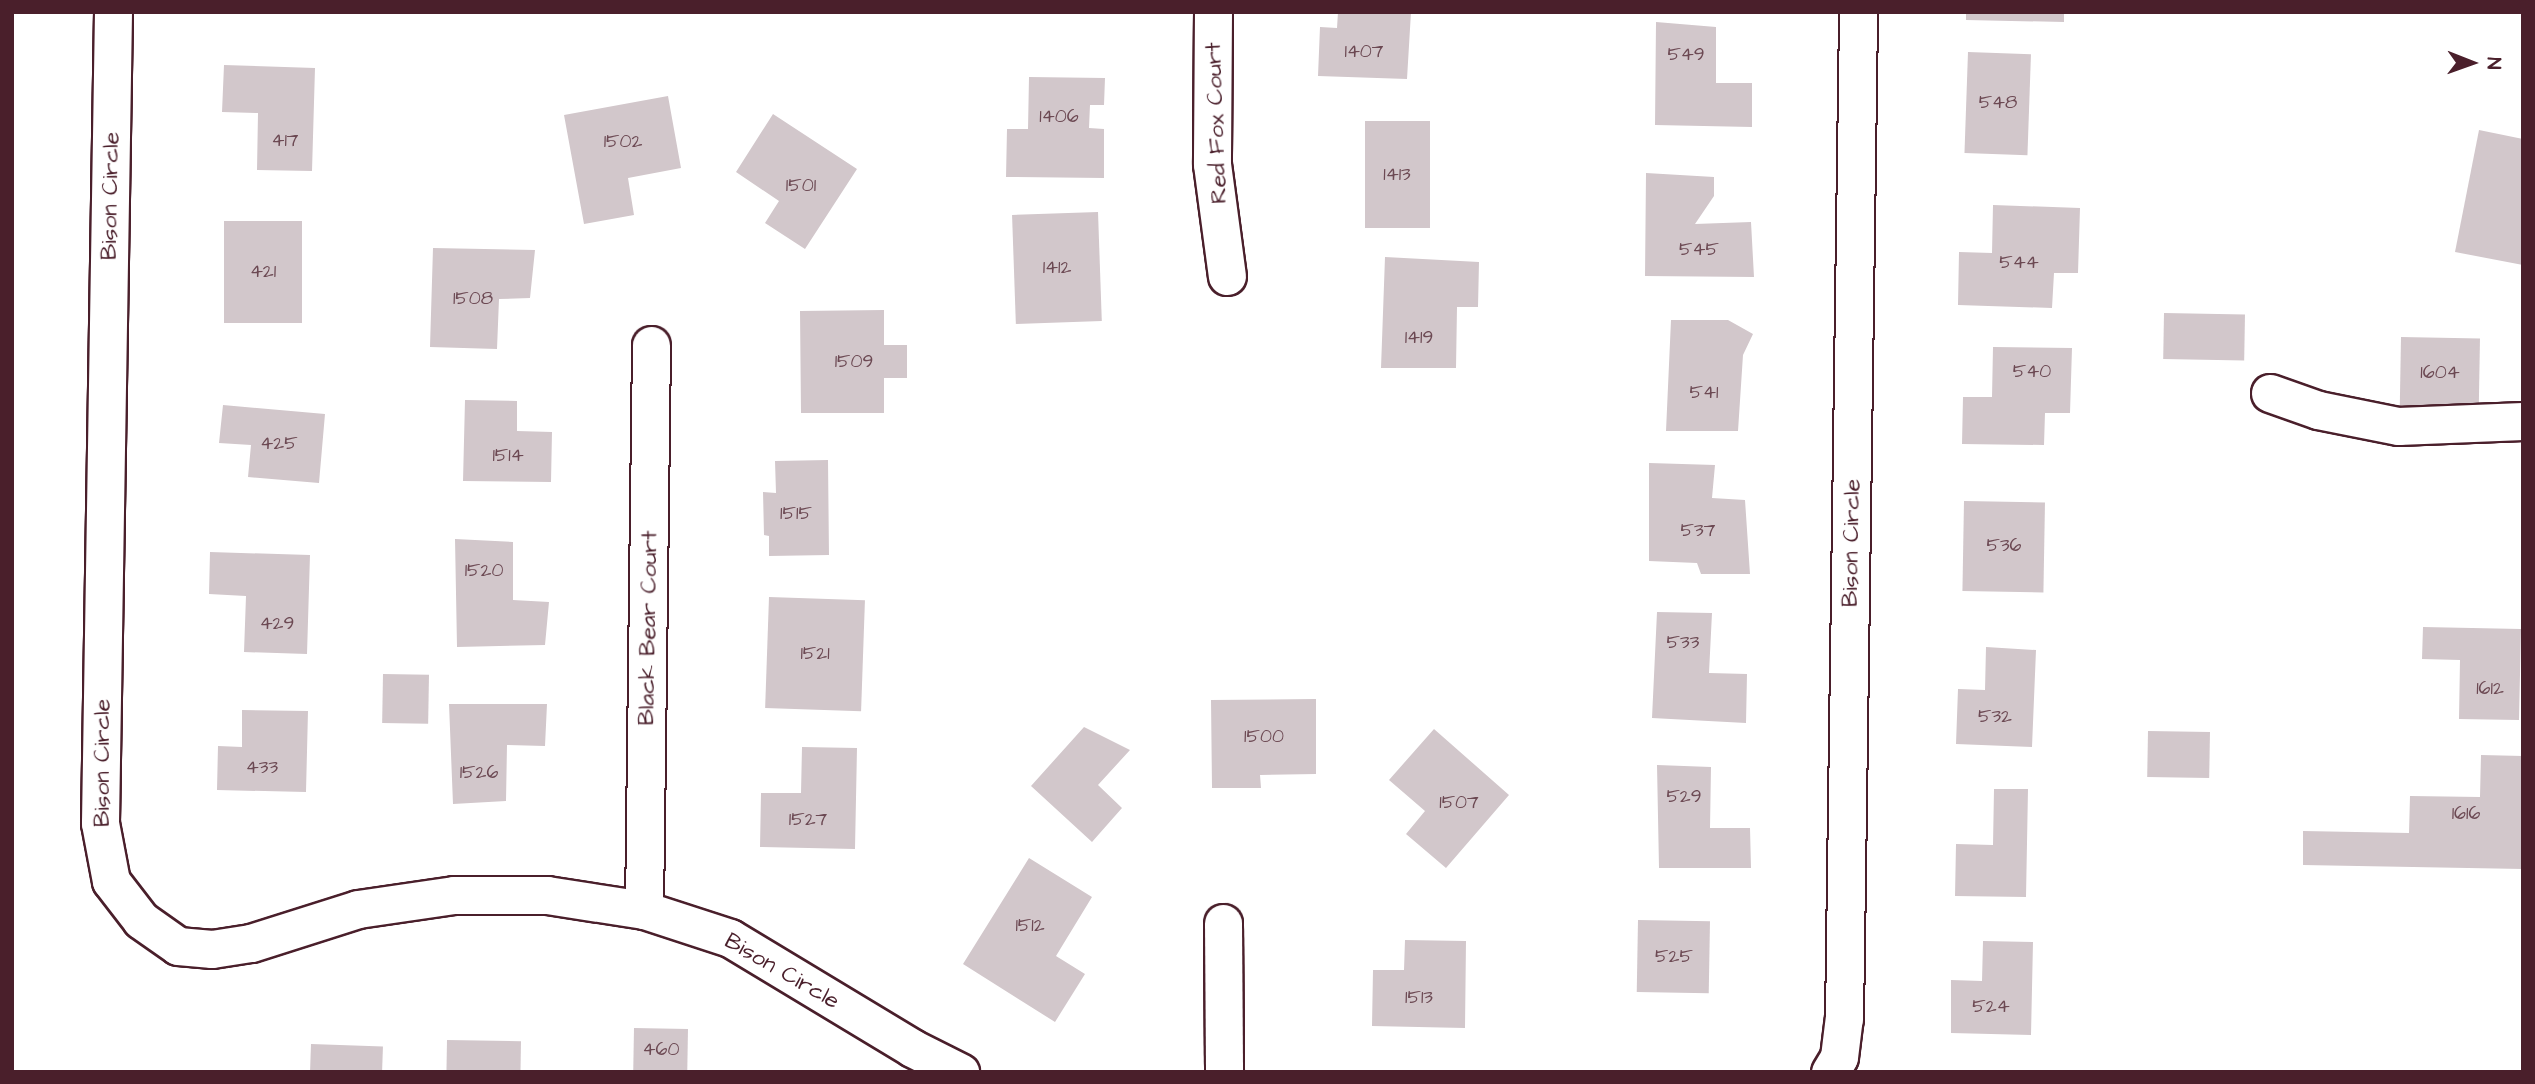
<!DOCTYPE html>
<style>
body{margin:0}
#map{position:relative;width:2535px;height:1084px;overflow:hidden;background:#fff;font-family:"Architects Daughter",sans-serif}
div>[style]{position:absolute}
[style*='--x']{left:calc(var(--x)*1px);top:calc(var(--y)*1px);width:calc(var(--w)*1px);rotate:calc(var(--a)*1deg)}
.building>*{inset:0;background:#d2c7cb;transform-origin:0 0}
.roads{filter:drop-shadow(2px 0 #4a1f2b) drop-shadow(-2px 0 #4a1f2b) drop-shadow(0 2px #4a1f2b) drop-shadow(0 -2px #4a1f2b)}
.minor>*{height:37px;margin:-18.5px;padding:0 18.5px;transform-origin:18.5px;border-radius:18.5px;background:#fff}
span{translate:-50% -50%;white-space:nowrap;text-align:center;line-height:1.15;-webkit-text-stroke:5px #fff;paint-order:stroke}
.number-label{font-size:19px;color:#6c4953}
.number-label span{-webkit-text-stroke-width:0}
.street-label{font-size:23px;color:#4a1f2b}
.frame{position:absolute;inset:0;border:14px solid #4a1f2b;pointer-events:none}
.north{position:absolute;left:2437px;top:28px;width:70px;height:70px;-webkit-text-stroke:5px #fff;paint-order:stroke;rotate:91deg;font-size:19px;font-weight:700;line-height:28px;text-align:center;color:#4a1f2b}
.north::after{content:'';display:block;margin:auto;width:24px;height:32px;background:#4a1f2b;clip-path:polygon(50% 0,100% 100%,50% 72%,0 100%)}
</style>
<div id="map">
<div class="building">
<div style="clip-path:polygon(1338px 12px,1411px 12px,1407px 79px,1318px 76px,1320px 27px,1337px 28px)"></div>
<div style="clip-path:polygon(1966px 12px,2064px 12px,2064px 22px,1966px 20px)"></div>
<div style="clip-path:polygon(1656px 22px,1716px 27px,1716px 83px,1752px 83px,1752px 127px,1655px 125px)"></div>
<div style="left:1968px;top:52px;width:63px;height:101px;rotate:2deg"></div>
<div style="clip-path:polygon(224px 65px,315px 68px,312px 171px,257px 170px,258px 113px,222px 112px)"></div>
<div style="clip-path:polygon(1029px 77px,1105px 78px,1104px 105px,1090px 105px,1089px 128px,1104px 129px,1104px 178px,1006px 177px,1007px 129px,1028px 129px)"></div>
<div style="clip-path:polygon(668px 96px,681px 168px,628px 178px,634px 215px,584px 224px,564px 115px)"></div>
<div style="clip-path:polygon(773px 114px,857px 169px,805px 249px,765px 223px,779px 201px,736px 172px)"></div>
<div style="left:1365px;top:121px;width:65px;height:107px"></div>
<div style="clip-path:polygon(2479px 130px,2523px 139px,2523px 265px,2455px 252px)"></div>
<div style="clip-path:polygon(1646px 173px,1714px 177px,1714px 196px,1695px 224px,1751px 222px,1754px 277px,1645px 276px)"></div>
<div style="clip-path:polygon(1993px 205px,2080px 208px,2078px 273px,2054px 273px,2052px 308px,1958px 305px,1959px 252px,1992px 253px)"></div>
<div style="left:1098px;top:212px;width:109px;height:86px;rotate:88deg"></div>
<div style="left:224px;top:221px;width:78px;height:102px"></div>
<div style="clip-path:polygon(433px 248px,535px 250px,530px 298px,499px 299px,497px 349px,430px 347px)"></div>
<div style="clip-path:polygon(1385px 257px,1479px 262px,1478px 307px,1457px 307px,1456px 368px,1381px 368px)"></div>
<div style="clip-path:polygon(884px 310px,884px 345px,907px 345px,907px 378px,884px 378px,884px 413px,801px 413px,800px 311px)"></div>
<div style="left:2164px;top:313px;width:81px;height:46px;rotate:1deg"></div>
<div style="clip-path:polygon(1671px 320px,1728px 320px,1753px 334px,1743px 355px,1738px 431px,1666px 431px)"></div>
<div style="left:2401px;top:337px;width:79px;height:71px;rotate:1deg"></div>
<div style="clip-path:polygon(1993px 347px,2072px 348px,2070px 413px,2045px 413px,2044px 445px,1962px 444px,1963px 397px,1992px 397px)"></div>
<div style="clip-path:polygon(465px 400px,517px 401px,517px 431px,552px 432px,551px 482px,463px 481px)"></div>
<div style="clip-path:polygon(223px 405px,325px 414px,319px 483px,248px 477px,251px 445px,219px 443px)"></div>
<div style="clip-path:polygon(828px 460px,829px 555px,769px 556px,769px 536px,764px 535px,763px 492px,776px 493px,775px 461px)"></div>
<div style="clip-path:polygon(1649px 463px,1715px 465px,1712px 498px,1745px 500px,1750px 574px,1701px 574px,1697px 563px,1649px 561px)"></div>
<div style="left:1964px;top:501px;width:81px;height:90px;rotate:1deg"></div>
<div style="clip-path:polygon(455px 539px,513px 542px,513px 600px,549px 602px,545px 645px,457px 647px)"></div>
<div style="clip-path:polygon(210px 552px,310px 555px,307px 654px,244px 652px,246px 596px,209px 594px)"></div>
<div style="left:769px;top:597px;width:96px;height:111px;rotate:2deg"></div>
<div style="clip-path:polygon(1657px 612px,1712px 613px,1709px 673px,1747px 674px,1746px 723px,1652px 718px)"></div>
<div style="clip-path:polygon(2423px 627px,2521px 629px,2519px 720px,2459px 719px,2460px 660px,2422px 659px)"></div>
<div style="clip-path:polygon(1986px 647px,2036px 650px,2032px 747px,1956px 744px,1958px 689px,1985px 690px)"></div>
<div style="left:383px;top:674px;width:46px;height:49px;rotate:1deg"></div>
<div style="clip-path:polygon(1316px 699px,1316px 774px,1260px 775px,1261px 788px,1212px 788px,1211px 700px)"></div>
<div style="clip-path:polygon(449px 704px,547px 704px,545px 746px,507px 745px,506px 801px,453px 804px)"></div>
<div style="clip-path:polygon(242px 710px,308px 711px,306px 792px,217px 790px,218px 746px,242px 747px)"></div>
<div style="clip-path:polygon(1084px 727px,1130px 750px,1098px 785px,1122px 808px,1092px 842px,1031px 786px)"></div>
<div style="clip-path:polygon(1434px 729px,1509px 795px,1446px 868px,1406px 834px,1425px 811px,1389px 780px)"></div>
<div style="left:2148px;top:731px;width:62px;height:46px;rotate:1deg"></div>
<div style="clip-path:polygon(802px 747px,857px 748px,855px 849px,760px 847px,761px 793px,801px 793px)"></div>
<div style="clip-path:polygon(2481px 755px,2523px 756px,2523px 869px,2303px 865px,2303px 831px,2409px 833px,2410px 796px,2480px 797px)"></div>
<div style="clip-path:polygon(1657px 765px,1711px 767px,1710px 828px,1750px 828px,1751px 868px,1659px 868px)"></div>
<div style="clip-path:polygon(1994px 789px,2028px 789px,2026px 897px,1955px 896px,1956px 844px,1993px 845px)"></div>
<div style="clip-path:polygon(1029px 858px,1092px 897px,1056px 956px,1085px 974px,1055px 1022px,963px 964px)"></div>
<div style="left:1638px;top:920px;width:72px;height:72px;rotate:1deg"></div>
<div style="clip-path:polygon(1405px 940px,1466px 941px,1465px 1028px,1372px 1026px,1373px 970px,1404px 970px)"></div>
<div style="clip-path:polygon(1983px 941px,2033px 942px,2031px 1035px,1951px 1033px,1951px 980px,1982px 981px)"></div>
<div style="left:634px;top:1028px;width:54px;height:44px;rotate:1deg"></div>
<div style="left:447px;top:1040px;width:74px;height:32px;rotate:1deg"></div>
<div style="left:311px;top:1044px;width:72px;height:28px;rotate:2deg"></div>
</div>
<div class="roads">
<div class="minor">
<div style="--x:113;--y:12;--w:811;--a:90.92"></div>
<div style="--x:100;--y:823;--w:59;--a:79.3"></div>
<div style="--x:111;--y:881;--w:49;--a:52.4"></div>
<div style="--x:141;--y:920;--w:45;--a:35.1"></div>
<div style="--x:178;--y:946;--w:34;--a:5"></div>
<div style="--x:212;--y:949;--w:39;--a:-9"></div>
<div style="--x:251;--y:943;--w:112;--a:-17.6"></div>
<div style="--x:358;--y:909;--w:97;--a:-8.3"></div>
<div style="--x:454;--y:895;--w:93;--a:0"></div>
<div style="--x:547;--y:895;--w:98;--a:8.8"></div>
<div style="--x:644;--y:910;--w:90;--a:18"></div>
<div style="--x:730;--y:938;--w:213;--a:31.1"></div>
<div style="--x:912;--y:1048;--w:54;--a:26.6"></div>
<div style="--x:1213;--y:12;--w:152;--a:90.4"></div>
<div style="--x:1212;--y:164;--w:113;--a:82.4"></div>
<div style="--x:2270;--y:393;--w:51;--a:19.5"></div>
<div style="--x:2318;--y:410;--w:82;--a:11.3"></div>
<div style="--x:2398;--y:426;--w:125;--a:-2.3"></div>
<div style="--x:644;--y:910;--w:565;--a:-89.29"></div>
<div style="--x:1223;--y:923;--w:149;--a:89.6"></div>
<div style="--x:1830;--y:1072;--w:17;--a:-59"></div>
<div style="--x:1839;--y:1057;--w:38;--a:-83"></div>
<div style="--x:1844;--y:1019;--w:1007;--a:-89.2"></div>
</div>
</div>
<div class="number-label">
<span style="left:1364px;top:52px">1407</span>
<span style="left:1686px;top:55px">549</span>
<span style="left:1998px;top:103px">548</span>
<span style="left:1059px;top:117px">1406</span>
<span style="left:285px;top:141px">417</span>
<span style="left:623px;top:142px">1502</span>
<span style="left:1397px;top:175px">1413</span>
<span style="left:801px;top:186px">1501</span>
<span style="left:1699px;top:250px">545</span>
<span style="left:2019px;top:263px">544</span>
<span style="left:1057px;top:268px">1412</span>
<span style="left:263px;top:272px">421</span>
<span style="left:473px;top:299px">1508</span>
<span style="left:1419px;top:338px">1419</span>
<span style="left:854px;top:362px">1509</span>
<span style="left:2032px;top:372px">540</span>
<span style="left:2440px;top:373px">1604</span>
<span style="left:1704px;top:393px">541</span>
<span style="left:279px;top:444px">425</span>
<span style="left:508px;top:456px">1514</span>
<span style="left:796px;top:514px">1515</span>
<span style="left:1698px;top:531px">537</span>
<span style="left:2004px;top:546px">536</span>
<span style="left:484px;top:571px">1520</span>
<span style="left:277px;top:624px">429</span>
<span style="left:1683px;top:643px">533</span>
<span style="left:815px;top:654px">1521</span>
<span style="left:2490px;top:689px">1612</span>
<span style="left:1995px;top:717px">532</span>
<span style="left:1264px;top:737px">1500</span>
<span style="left:262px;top:768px">433</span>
<span style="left:479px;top:773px">1526</span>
<span style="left:1684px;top:797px">529</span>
<span style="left:1459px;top:803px">1507</span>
<span style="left:2466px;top:814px">1616</span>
<span style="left:808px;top:820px">1527</span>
<span style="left:1030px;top:926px">1512</span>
<span style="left:1674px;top:957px">525</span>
<span style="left:1419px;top:998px">1513</span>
<span style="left:1991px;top:1007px">524</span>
<span style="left:661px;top:1050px">460</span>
</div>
<div class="street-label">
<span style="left:1216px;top:123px;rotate:-92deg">Red Fox Court</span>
<span style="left:110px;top:196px;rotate:-89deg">Bison Circle</span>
<span style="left:1851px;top:543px;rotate:-89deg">Bison Circle</span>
<span style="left:648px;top:628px;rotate:-89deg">Black Bear Court</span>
<span style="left:102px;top:763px;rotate:-90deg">Bison Circle</span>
<span style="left:782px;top:971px;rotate:30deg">Bison Circle</span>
</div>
<div class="frame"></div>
<div class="north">N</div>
</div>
